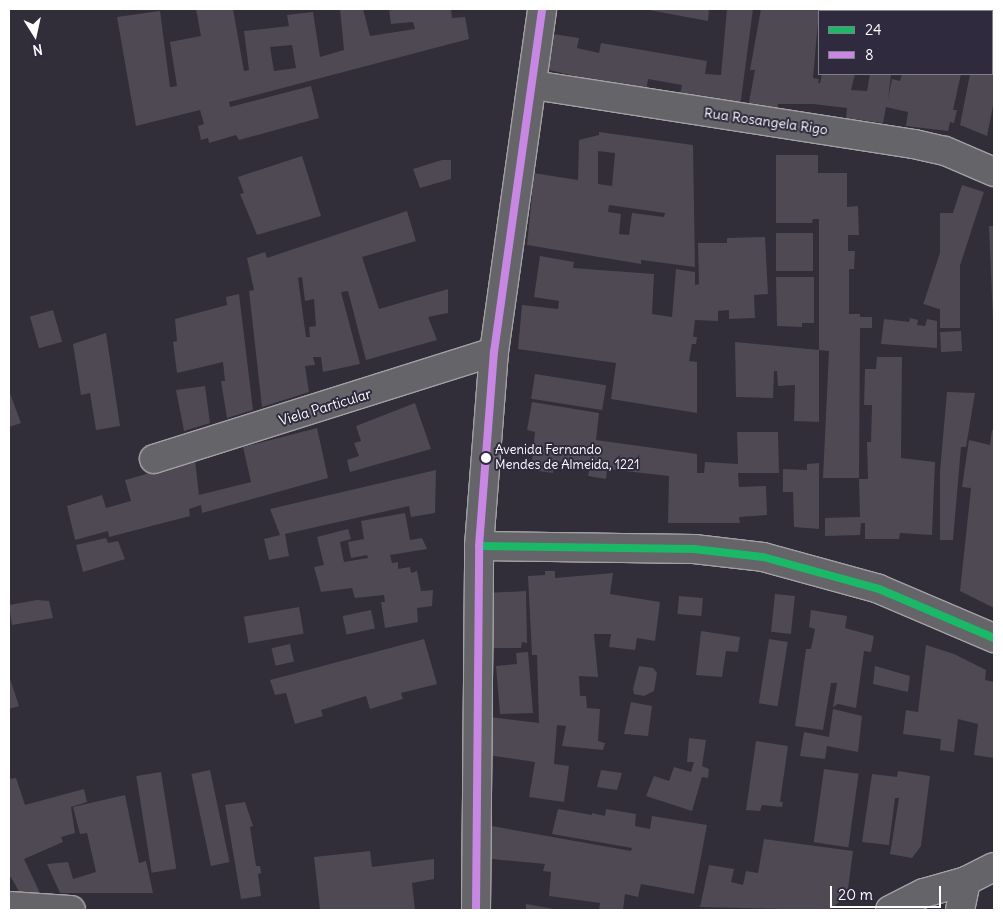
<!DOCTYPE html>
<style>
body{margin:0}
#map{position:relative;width:1003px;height:919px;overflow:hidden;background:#312e39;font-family:Delius,sans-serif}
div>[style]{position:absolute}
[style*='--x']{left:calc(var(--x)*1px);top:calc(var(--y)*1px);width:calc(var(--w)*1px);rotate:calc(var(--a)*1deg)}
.building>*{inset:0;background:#4e4952;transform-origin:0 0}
.roads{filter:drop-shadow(1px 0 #a2a1a6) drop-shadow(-1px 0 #a2a1a6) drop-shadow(0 1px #a2a1a6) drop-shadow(0 -1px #a2a1a6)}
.minor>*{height:28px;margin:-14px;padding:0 14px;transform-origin:14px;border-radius:14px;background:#656469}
.tertiary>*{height:28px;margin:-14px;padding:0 14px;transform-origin:14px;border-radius:14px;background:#656469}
.bus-1>*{height:8px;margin:-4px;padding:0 4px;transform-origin:4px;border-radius:4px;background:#1ab867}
.bus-2>*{height:8px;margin:-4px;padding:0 4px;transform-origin:4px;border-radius:4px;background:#c787e3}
.dots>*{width:14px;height:14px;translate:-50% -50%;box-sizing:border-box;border:2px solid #2f2a3d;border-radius:50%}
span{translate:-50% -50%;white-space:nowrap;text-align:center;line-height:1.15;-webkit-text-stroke:4px #2f2a3d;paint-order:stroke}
.bus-label{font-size:13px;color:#fff}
.left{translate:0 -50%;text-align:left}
.street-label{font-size:14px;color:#fff}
.frame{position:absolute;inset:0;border:10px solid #fff;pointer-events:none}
.legend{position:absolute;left:818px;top:10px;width:175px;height:65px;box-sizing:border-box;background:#2f2a3d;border:1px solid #827f8b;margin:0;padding:6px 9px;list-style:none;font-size:15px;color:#fff}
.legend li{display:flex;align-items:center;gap:10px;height:25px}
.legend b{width:25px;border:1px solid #827f8b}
.north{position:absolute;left:10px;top:10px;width:50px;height:50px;-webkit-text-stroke:4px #2f2a3d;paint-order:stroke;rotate:170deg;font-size:14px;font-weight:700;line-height:20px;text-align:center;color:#fff}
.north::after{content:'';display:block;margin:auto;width:18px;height:22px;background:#fff;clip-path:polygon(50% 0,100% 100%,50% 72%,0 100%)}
.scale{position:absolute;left:830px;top:886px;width:111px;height:22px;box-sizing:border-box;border:2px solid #fff;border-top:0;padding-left:6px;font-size:15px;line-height:18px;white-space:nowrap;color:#fff;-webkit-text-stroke:4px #2f2a3d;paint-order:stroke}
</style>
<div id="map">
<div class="building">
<div style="clip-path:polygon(evenodd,196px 9px,233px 9px,244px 71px,249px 70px,244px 31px,289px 26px,287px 15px,313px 12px,320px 57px,344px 50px,340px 9px,363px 9px,370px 36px,415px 29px,413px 22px,391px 24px,389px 9px,451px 9px,452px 18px,465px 17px,469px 39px,229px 102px,230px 107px,311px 86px,319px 118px,239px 140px,236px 135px,209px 143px,208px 138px,201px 140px,198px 126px,204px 124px,200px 110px,136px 126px,117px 17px,160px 11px,170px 87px,177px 86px,170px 42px,201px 36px,196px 9px,292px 45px,296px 68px,274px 71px,270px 47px,292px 45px)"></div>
<div style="clip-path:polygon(644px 9px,709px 9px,708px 21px)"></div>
<div style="clip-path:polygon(727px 9px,753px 9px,740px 107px,679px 99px,682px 85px,648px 79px,646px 93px,545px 69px,553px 34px,579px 38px,577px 48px,599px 53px,601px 43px,707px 61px,705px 74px,721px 75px)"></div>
<div style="clip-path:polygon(761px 9px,834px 9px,819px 11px,813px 78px,819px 79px,818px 83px,820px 83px,822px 74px,855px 74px,851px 90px,867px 91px,870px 74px,891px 74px,888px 99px,892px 79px,900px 81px,902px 74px,961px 74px,953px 110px,957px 110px,954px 123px,950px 122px,948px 131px,906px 126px,908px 112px,886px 107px,883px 123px,846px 118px,847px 108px,813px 104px,778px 104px,777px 110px,748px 107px,755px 70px,750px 70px)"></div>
<div style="clip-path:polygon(837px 9px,869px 9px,837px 11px)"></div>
<div style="clip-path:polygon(942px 9px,963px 9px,971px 10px,941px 11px)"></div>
<div style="clip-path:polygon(992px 15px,994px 101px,987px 136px,960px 125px,970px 74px,992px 74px)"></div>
<div style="clip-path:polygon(evenodd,599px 132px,693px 145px,695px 267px,641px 260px,641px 264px,527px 245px,532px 195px,524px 193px,527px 172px,578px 180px,579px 140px,599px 135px,599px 132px,598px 151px,615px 153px,612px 186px,598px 184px,598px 151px,599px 132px,609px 205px,665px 213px,664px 217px,632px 213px,629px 235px,619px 234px,621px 214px,608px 212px,609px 205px)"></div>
<div style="clip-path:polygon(776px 155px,818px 155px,818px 173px,847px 173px,847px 207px,858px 206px,859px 235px,848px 235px,848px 251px,855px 251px,854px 269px,849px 269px,849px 314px,860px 314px,860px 317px,872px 317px,872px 328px,860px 328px,859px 478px,823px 478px,829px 351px,819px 350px,819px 219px,813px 219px,812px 223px,776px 223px)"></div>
<div style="clip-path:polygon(302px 156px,321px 216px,257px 235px,240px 194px,244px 193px,238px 177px)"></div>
<div style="clip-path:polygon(442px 160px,451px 160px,451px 179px,420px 188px,413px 169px)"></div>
<div style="left:962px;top:185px;width:23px;height:125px;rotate:18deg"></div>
<div style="clip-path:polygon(evenodd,407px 211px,416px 241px,362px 257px,379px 309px,448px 289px,448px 313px,428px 317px,437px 340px,366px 360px,348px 291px,341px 292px,360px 364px,323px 372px,321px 357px,313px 357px,315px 365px,305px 366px,309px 392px,262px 407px,249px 291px,254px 290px,247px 258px,265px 252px,267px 258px,407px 211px,302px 277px,305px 301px,314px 299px,316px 326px,309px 327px,310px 337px,306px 337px,298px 278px,302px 277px)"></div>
<div style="left:940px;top:213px;width:20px;height:115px"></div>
<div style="clip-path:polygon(989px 226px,994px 226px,994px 321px,993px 321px)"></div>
<div style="left:776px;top:233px;width:37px;height:38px"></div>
<div style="clip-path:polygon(765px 237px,768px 294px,754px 295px,755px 318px,729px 319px,729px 310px,718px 311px,718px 321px,695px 320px,693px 337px,697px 337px,696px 344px,692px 344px,689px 361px,697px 362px,697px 413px,611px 399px,616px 363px,518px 349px,522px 305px,558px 309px,559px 301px,534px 297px,540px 256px,574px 262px,573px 268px,654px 274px,652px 314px,672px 317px,676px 269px,695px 272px,695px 285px,699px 284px,698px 243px,727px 243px,727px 238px)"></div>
<div style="clip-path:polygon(776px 277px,814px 277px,814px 323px,802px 323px,802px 327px,777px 326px)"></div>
<div style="clip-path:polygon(239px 294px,253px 410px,227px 418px,221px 381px,225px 381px,223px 362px,177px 373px,173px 342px,177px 341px,175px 319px,227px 305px,226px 297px)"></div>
<div style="left:53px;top:310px;width:33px;height:24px;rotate:74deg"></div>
<div style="clip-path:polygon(910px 318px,918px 320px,917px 325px,925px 326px,927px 319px,937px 321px,937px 348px,881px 344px,884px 319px,909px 322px)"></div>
<div style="left:961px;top:331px;width:20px;height:21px;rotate:87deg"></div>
<div style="clip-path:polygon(106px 333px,120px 426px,96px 430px,90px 393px,81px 395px,73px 344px)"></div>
<div style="clip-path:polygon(735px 342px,819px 350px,819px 422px,794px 421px,795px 385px,778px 386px,777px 371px,774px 371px,773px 398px,736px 397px)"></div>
<div style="clip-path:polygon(877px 357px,902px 357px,901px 458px,935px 462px,932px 535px,900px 533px,899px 539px,865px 539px,865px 523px,861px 523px,860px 535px,825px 536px,825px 518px,860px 517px,859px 479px,868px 479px,867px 442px,871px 442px,872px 405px,864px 405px,865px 369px,876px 369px)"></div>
<div style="left:535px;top:374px;width:72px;height:25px;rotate:9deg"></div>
<div style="clip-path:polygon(205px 386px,210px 423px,184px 431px,176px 390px)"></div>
<div style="clip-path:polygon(9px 391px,21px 423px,9px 427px)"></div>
<div style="clip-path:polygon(947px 392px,975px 393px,966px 447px,961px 447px,953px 540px,940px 540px,940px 471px)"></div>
<div style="clip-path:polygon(532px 402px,599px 413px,596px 440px,697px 454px,697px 473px,704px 473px,705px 462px,738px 464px,737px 432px,778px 432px,779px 473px,738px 473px,739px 487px,766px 486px,767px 515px,739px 517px,740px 523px,668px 523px,669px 476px,607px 469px,606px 479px,588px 476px,590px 466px,554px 461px,553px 473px,531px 470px,535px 432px,527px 430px)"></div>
<div style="clip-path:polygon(415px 403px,431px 449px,350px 472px,347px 460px,359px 456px,354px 443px,361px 441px,356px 426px)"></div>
<div style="clip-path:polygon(317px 428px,328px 478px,202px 513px,201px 505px,189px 509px,190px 516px,109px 537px,108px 531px,75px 540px,67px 506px,102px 495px,106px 508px,131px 501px,125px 480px,195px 460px,199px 495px,251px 482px,243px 447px)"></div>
<div style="clip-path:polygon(992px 430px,994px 430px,994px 608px,960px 591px,971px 488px,962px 487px,969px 440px,990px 445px)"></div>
<div style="clip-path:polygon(819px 463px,819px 529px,794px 527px,793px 492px,783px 492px,783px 469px,807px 470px,807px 464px)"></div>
<div style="clip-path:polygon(436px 470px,435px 513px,411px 517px,409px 506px,285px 534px,289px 556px,269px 560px,264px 539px,280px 535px,270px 509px)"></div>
<div style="clip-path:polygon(405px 513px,410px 540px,422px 538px,427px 549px,390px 555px,392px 563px,398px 562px,398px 569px,410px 567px,411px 573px,417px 571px,421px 591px,433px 590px,432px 606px,417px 608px,418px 622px,385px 628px,381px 602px,385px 602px,384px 595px,355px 598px,352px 588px,321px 592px,314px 567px,324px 565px,317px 537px,348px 529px,351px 539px,340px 542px,344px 562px,368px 558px,367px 555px,351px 558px,348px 542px,364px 539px,361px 521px)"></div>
<div style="clip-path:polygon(106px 538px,108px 543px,118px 541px,125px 559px,83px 572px,76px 545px)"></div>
<div style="clip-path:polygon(545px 571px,555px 571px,555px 578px,613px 573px,610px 594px,660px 602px,655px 641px,637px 638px,635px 650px,609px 647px,611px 634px,594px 634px,598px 677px,579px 676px,580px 696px,586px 696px,587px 708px,600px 709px,598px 741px,605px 743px,603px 750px,562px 746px,566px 726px,557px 725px,554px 764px,569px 766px,564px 802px,529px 797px,535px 762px,487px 755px,490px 717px,539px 723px,537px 655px,532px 655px,528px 576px,545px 575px)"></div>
<div style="clip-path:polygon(526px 591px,527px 643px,522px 642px,521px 648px,488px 648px,486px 593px)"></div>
<div style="left:775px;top:594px;width:20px;height:38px;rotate:6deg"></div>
<div style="left:679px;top:596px;width:24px;height:18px;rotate:5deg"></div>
<div style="clip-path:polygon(37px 600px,49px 601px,53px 618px,12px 625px,9px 605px)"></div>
<div style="left:299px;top:607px;width:27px;height:56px;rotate:80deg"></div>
<div style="left:371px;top:610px;width:19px;height:29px;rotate:78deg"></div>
<div style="clip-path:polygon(811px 610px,847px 616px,845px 628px,874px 636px,871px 652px,864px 651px,856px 708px,838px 704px,833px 707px,837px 683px,831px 683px,823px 730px,795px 726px,806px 649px,811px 649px,815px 629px,809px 627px)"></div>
<div style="clip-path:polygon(701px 631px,740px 637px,738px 652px,726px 651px,722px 677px,696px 675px)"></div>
<div style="clip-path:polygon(424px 639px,437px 684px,401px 693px,403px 699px,370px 709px,366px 696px,321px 710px,323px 716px,295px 724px,286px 693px,275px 695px,270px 680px)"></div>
<div style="left:769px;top:639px;width:19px;height:65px;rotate:9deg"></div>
<div style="left:290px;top:644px;width:18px;height:19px;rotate:77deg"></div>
<div style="clip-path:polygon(926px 645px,954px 654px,986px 670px,985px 680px,994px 682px,994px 758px,974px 755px,978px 724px,958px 719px,954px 752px,940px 750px,941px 739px,903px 734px,906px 710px,918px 712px)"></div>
<div style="clip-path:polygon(528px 652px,533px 713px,500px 714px,496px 666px,517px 664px,516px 653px)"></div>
<div style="clip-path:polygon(639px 666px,653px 668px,657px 673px,654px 691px,644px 696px,634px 694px,633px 689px)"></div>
<div style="clip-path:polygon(875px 666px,910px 676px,908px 692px,873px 684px)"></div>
<div style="clip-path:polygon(9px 676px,19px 706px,9px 709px)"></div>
<div style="clip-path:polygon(631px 702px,652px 706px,648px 736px,624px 734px)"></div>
<div style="clip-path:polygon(833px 709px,862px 716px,858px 752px,827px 746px,825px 759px,800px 756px,804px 732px,829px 737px)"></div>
<div style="clip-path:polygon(689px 738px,706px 740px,702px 766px,709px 769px,708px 778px,702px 777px,692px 811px,646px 796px,654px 776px,669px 781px,674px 767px,691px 772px,694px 762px,687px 762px)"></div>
<div style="clip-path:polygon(756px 741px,788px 746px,780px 802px,783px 802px,782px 807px,762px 805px,760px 811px,746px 810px)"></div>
<div style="left:824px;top:769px;width:35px;height:74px;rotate:8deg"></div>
<div style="left:210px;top:770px;width:94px;height:19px;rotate:78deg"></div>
<div style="clip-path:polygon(601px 770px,622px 773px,617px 790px,597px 787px)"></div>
<div style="clip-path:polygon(898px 771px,930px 776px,921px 846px,912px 858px,890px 854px,899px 798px,895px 798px,889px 845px,862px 842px,872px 774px,897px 777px)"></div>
<div style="left:161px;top:772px;width:98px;height:25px;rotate:81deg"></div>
<div style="clip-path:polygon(16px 778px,25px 805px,84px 789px,87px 802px,71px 807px,75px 833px,61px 837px,63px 842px,24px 859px,40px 893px,20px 893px,9px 874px,9px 779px)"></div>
<div style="clip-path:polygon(125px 795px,139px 863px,146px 861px,153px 893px,60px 893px,47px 864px,68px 862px,73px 879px,96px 872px,87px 833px,80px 834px,73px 807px)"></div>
<div style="clip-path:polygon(245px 802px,253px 826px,250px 827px,256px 866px,260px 866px,261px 873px,258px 874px,261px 896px,241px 899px,225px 805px)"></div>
<div style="clip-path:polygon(558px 809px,592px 815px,592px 813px,605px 816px,606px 809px,636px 814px,635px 826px,650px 829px,652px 816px,707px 825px,694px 894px,641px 884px,638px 897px,625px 894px,623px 910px,599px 910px,600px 903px,549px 896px,551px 872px,543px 871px,545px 864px,481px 858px,486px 825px,631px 851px,632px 848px,552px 834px)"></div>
<div style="clip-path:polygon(764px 839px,853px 851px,848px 889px,853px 891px,829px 910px,700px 907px,709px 865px,734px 869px,731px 882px,743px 885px,746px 871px,758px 873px)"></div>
<div style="clip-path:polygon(370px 851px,372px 867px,434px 859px,434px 879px,412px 883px,415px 910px,320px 910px,314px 857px)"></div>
<div style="clip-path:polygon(526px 904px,554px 909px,554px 910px,526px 910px)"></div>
</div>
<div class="roads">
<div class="minor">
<div style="--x:533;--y:85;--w:386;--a:8.8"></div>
<div style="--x:914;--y:144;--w:32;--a:13"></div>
<div style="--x:945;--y:151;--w:53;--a:23.2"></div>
<div style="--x:154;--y:459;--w:356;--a:-17.5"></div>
<div style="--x:479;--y:546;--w:215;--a:0.8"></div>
<div style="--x:694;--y:549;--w:69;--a:6.6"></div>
<div style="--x:763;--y:557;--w:120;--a:15.4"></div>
<div style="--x:879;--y:589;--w:125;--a:23.1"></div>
<div style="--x:890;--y:910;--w:38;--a:-27"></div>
<div style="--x:924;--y:893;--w:44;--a:-15.9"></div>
<div style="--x:966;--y:881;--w:31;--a:-27"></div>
<div style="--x:960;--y:910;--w:30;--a:-78"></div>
</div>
<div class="tertiary">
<div style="--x:9;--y:906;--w:62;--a:3.7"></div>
<div style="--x:476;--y:910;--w:364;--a:-89.5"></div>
<div style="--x:479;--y:546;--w:195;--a:-85.6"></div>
<div style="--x:494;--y:352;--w:346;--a:-82"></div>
</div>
</div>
<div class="bus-1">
<div style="--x:479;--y:546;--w:215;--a:0.8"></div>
<div style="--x:694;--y:549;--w:69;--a:6.6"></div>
<div style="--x:763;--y:557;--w:120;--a:15.4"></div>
<div style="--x:879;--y:589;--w:125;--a:23.1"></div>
</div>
<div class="bus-2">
<div style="--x:476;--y:910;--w:364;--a:-89.5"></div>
<div style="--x:479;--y:546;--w:195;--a:-85.6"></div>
<div style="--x:494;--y:352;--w:346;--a:-82"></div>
</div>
<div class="dots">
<div style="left:486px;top:458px;background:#fff"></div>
</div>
<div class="bus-label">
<span class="left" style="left:495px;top:458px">Avenida Fernando<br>Mendes de Almeida, 1221</span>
</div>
<div class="street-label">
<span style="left:766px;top:121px;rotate:8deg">Rua Rosangela Rigo</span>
<span style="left:325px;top:407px;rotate:-17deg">Viela Particular</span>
</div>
<div class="frame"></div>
<ul class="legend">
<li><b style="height:6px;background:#1ab867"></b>24</li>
<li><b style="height:6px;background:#c787e3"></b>8</li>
</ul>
<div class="north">N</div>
<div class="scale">20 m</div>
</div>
